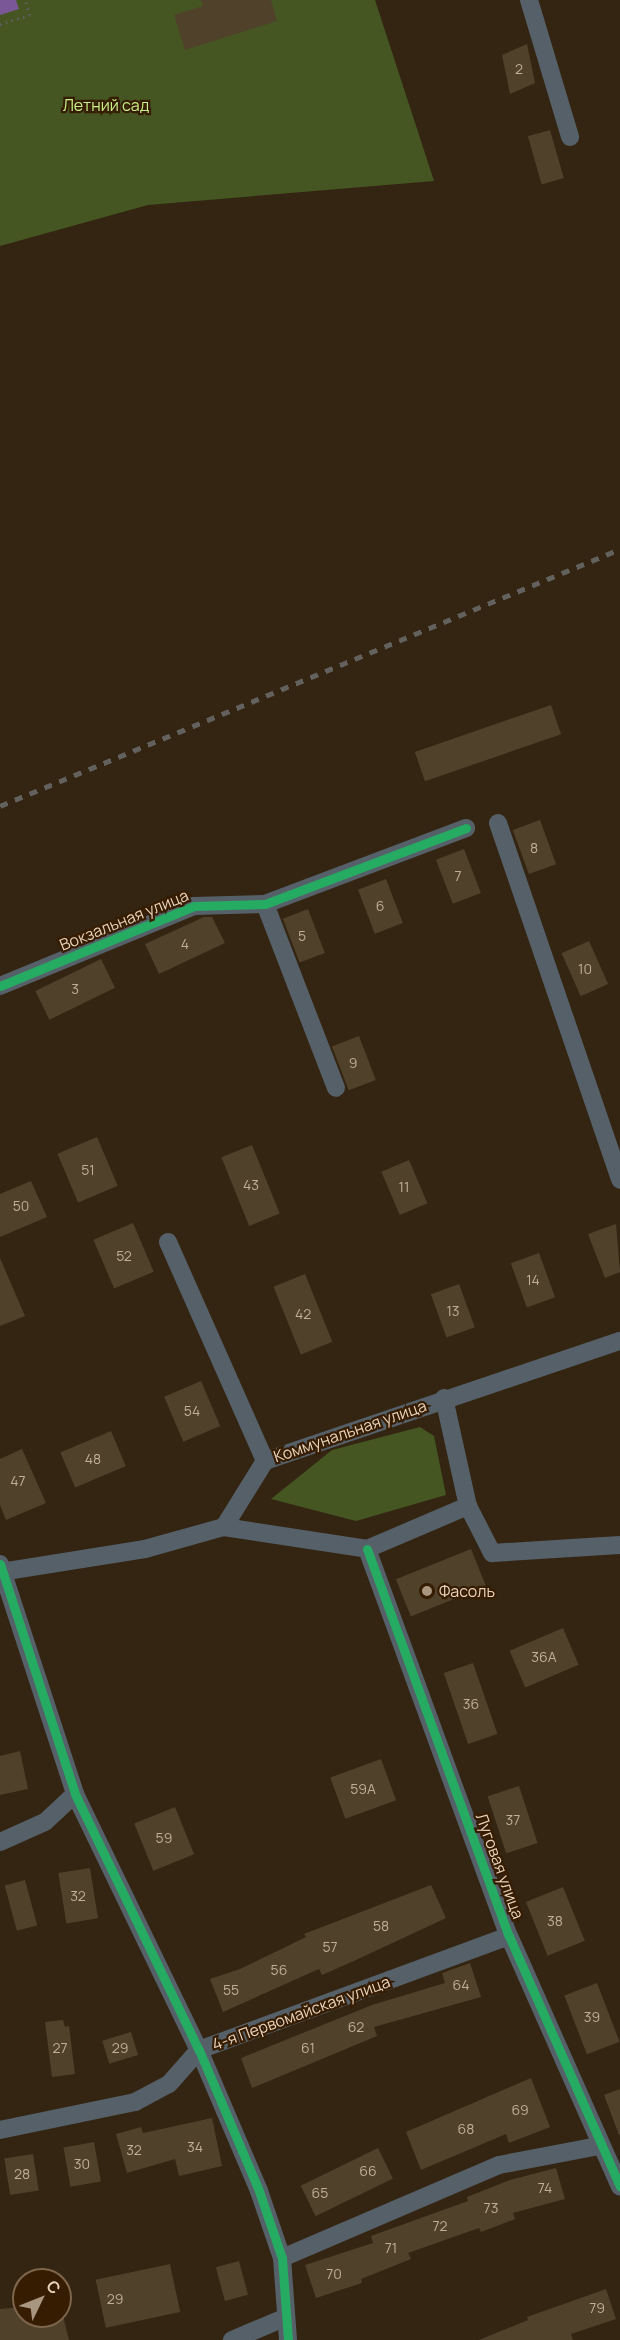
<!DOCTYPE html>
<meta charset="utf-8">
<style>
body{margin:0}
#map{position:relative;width:620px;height:2340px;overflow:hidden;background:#332512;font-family:Manrope,sans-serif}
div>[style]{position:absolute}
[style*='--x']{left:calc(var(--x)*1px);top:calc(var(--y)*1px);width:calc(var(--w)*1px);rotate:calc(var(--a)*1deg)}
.green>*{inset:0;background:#455622}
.water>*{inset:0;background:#7a5796}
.building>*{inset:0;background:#50412b;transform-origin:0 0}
.path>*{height:3px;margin-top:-1.5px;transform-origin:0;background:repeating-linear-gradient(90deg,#5b5e5e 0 1.5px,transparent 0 6px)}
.minor>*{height:18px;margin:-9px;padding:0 9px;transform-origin:9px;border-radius:9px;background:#566069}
.rail>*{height:4.5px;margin-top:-2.25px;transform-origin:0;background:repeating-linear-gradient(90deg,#63615d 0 8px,transparent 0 16px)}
.cycleway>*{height:9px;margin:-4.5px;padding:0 4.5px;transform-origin:4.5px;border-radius:4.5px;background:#26ab63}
.dots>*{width:16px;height:16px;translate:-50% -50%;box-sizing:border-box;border:3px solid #361c00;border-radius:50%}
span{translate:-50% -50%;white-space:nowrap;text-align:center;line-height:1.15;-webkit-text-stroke:4.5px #361c00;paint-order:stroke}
.number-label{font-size:14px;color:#c2ae98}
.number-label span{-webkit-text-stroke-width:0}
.park-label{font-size:16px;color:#c5f185}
.street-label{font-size:16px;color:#e8d3bd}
.poi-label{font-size:16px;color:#e8d3bd}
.left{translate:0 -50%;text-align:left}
.north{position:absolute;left:12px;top:2268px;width:60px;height:60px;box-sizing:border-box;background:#361c00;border:2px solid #7d654c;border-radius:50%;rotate:47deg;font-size:16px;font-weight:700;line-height:24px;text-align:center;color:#e8d3bd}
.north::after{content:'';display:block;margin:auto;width:21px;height:27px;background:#a99681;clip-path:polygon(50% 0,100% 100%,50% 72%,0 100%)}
</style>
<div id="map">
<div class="green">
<div style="clip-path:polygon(0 0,375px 0,434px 181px,148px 205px,0 246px)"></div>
<div style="clip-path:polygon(420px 1427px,434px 1436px,446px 1495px,356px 1521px,271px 1499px,332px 1450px)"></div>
</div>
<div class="water">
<div style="clip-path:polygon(0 0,16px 0,19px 9px,0 15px)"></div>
</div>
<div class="building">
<div style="clip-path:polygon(201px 0,271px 0,277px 21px,185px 50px,174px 15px,203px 6px)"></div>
<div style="clip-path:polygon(527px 44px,535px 83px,510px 94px,502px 55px)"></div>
<div style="left:550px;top:130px;width:50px;height:23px;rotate:74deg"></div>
<div style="left:551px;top:705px;width:31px;height:144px;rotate:71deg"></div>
<div style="left:540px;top:820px;width:47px;height:29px;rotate:70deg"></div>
<div style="left:464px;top:849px;width:47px;height:30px;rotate:69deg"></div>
<div style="left:386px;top:879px;width:47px;height:30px;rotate:69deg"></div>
<div style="left:308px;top:909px;width:47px;height:27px;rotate:69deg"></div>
<div style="clip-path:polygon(204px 917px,212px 917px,225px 943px,159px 974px,145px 944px)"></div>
<div style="left:589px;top:941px;width:47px;height:30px;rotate:66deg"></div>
<div style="left:101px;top:959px;width:32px;height:73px;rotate:64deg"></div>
<div style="left:359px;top:1036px;width:47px;height:29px;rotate:69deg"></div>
<div style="left:97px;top:1137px;width:53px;height:43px;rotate:67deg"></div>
<div style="left:252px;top:1145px;width:74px;height:33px;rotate:68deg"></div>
<div style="left:409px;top:1160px;width:47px;height:30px;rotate:67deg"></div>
<div style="clip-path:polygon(31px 1181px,47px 1217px,0 1237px,0 1194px)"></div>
<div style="left:133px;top:1223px;width:53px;height:43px;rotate:67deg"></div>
<div style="clip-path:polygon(616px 1224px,620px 1272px,605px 1278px,588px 1234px)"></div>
<div style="left:539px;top:1253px;width:47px;height:30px;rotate:70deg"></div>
<div style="clip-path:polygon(0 1258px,25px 1316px,0 1326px)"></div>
<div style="left:305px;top:1274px;width:73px;height:34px;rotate:68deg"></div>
<div style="left:459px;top:1284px;width:46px;height:30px;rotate:70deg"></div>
<div style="left:201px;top:1381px;width:49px;height:40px;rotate:67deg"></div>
<div style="left:111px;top:1431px;width:38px;height:55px;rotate:67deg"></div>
<div style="clip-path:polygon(22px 1449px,46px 1503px,6px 1520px,0 1505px,0 1459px)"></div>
<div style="left:471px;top:1549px;width:40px;height:81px;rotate:68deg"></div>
<div style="left:563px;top:1628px;width:40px;height:58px;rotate:67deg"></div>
<div style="left:473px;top:1663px;width:75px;height:31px;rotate:71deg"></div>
<div style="clip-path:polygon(20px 1751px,28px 1789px,0 1795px,0 1756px)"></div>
<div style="left:381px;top:1759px;width:44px;height:54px;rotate:70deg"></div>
<div style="left:519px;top:1786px;width:60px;height:33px;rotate:72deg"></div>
<div style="left:175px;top:1807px;width:51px;height:44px;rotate:68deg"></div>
<div style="left:90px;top:1868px;width:51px;height:32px;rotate:81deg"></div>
<div style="left:25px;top:1880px;width:47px;height:21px;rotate:75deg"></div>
<div style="clip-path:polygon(431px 1885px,446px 1918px,356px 1960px,322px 1975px,319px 1969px,223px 2012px,210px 1979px,240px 1969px,306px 1937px,304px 1934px)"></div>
<div style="left:563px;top:1887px;width:58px;height:40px;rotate:68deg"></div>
<div style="clip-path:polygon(470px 1963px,481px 1997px,374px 2027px,377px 2036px,252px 2088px,241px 2058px,372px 2005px,445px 1983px,442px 1973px)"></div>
<div style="left:597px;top:1983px;width:63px;height:35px;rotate:69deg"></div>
<div style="clip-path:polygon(63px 2020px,65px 2027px,69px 2026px,75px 2074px,52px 2077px,45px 2022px)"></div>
<div style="left:131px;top:2032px;width:24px;height:30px;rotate:73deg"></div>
<div style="clip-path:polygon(531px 2078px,550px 2127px,509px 2143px,506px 2134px,421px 2170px,406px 2132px)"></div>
<div style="clip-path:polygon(620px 2089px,620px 2135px,619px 2135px,604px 2095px)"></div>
<div style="clip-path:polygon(212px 2118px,222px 2166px,179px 2176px,175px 2159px,127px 2173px,116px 2134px,141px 2127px,143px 2133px)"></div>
<div style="left:94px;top:2142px;width:40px;height:31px;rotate:80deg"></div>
<div style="left:378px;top:2148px;width:34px;height:86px;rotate:64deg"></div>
<div style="left:33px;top:2154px;width:37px;height:29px;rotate:81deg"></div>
<div style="clip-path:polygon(556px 2168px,565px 2199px,513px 2213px,515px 2219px,481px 2232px,479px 2228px,408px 2253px,411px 2259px,361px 2279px,362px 2283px,316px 2298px,305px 2265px,373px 2243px,371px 2236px,468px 2201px,467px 2197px,510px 2180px)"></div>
<div style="left:239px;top:2261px;width:35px;height:24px;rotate:75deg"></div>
<div style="left:170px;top:2264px;width:49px;height:76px;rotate:78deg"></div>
<div style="clip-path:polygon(606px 2289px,616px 2319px,571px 2334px,573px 2340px,479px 2340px,528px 2320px,527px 2317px)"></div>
<div style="clip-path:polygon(24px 2307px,24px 2316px,63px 2316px,69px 2340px,0 2340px,0 2309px)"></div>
</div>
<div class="path">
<div style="--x:0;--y:24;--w:31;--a:-17"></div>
<div style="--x:30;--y:15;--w:16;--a:-108"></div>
</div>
<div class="minor">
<div style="--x:529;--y:0;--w:143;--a:73.3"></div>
<div style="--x:498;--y:823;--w:377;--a:71.1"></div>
<div style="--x:265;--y:904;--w:197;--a:68.9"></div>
<div style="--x:0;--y:986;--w:210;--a:-22.4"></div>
<div style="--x:194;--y:906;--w:71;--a:-1.6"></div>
<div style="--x:265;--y:904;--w:215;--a:-20.7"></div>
<div style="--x:168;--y:1242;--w:240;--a:66.1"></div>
<div style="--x:444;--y:1398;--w:111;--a:77.5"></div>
<div style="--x:468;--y:1506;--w:53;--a:62.9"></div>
<div style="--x:492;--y:1553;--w:128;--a:-3.6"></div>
<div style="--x:224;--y:1527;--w:145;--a:8.7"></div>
<div style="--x:367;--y:1549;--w:110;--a:-23.1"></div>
<div style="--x:367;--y:1549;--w:412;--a:69.9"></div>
<div style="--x:509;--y:1936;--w:274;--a:66.1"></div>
<div style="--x:0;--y:1564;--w:242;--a:71.9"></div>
<div style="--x:75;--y:1794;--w:284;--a:64.2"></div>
<div style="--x:199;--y:2050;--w:153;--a:66.9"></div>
<div style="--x:259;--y:2191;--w:71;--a:71.1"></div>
<div style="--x:282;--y:2258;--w:82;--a:85.8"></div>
<div style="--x:0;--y:1572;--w:147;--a:-9"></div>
<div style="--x:145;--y:1549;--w:82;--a:-15.6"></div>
<div style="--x:224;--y:1527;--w:78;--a:-58.2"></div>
<div style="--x:265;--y:1461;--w:375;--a:-18.7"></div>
<div style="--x:0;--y:1842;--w:49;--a:-24"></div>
<div style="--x:45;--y:1822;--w:41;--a:-43"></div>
<div style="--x:0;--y:2130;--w:138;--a:-11.7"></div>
<div style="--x:135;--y:2102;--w:38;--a:-28"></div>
<div style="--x:169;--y:2084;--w:45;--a:-48.6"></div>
<div style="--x:199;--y:2050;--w:330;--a:-20.2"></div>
<div style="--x:282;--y:2258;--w:236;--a:-23.2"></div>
<div style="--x:499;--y:2165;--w:102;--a:-10.8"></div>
<div style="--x:232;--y:2340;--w:56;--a:-22.9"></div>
</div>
<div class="rail">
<div style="--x:0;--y:806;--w:671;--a:-22.51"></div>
</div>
<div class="cycleway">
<div style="--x:0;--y:986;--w:210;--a:-22.4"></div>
<div style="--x:194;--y:906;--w:71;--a:-1.6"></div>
<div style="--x:265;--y:904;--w:215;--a:-20.7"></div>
<div style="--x:367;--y:1549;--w:412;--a:69.9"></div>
<div style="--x:509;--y:1936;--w:274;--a:66.1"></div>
<div style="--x:0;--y:1564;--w:242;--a:71.9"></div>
<div style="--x:75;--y:1794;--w:284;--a:64.2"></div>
<div style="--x:199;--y:2050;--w:153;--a:66.9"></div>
<div style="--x:259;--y:2191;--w:71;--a:71.1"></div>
<div style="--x:282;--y:2258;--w:82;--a:85.8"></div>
</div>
<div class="dots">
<div style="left:427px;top:1591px;background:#a99681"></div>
</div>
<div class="number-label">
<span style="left:519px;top:69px">2</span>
<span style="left:534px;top:848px">8</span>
<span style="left:458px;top:876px">7</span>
<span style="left:380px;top:906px">6</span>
<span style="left:302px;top:936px">5</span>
<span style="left:185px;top:944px">4</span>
<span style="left:585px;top:969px">10</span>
<span style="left:75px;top:989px">3</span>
<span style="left:353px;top:1063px">9</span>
<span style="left:88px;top:1170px">51</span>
<span style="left:251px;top:1185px">43</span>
<span style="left:404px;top:1187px">11</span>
<span style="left:21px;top:1206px">50</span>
<span style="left:124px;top:1256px">52</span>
<span style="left:533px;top:1280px">14</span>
<span style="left:453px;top:1311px">13</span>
<span style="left:303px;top:1314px">42</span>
<span style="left:192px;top:1411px">54</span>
<span style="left:93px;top:1459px">48</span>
<span style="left:18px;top:1481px">47</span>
<span style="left:544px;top:1657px">36А</span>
<span style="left:471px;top:1704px">36</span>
<span style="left:363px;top:1789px">59А</span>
<span style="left:513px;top:1820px">37</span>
<span style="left:164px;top:1838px">59</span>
<span style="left:78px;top:1896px">32</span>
<span style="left:555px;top:1921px">38</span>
<span style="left:381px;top:1926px">58</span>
<span style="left:330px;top:1947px">57</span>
<span style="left:279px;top:1970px">56</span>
<span style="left:461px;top:1985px">64</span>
<span style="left:231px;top:1990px">55</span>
<span style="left:592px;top:2017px">39</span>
<span style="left:356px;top:2027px">62</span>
<span style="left:60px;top:2048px">27</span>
<span style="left:120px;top:2048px">29</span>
<span style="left:308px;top:2048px">61</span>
<span style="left:520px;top:2110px">69</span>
<span style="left:466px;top:2129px">68</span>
<span style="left:195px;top:2147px">34</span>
<span style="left:134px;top:2150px">32</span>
<span style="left:82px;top:2164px">30</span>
<span style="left:368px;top:2171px">66</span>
<span style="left:22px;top:2174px">28</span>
<span style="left:545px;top:2188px">74</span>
<span style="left:320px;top:2193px">65</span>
<span style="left:491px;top:2208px">73</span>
<span style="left:440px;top:2226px">72</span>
<span style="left:391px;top:2248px">71</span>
<span style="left:334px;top:2274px">70</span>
<span style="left:115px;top:2299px">29</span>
<span style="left:597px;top:2308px">79</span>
</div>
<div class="park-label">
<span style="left:106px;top:105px">Летний сад</span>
</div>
<div class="street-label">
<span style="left:124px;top:920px;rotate:-22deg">Вокзальная улица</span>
<span style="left:350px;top:1431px;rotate:-19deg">Коммунальная улица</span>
<span style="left:500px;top:1866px;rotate:70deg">Луговая улица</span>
<span style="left:301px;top:2013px;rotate:-20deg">4-я Первомайская улица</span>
</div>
<div class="poi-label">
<span class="left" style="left:439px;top:1591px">Фасоль</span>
</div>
<div class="north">С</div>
</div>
